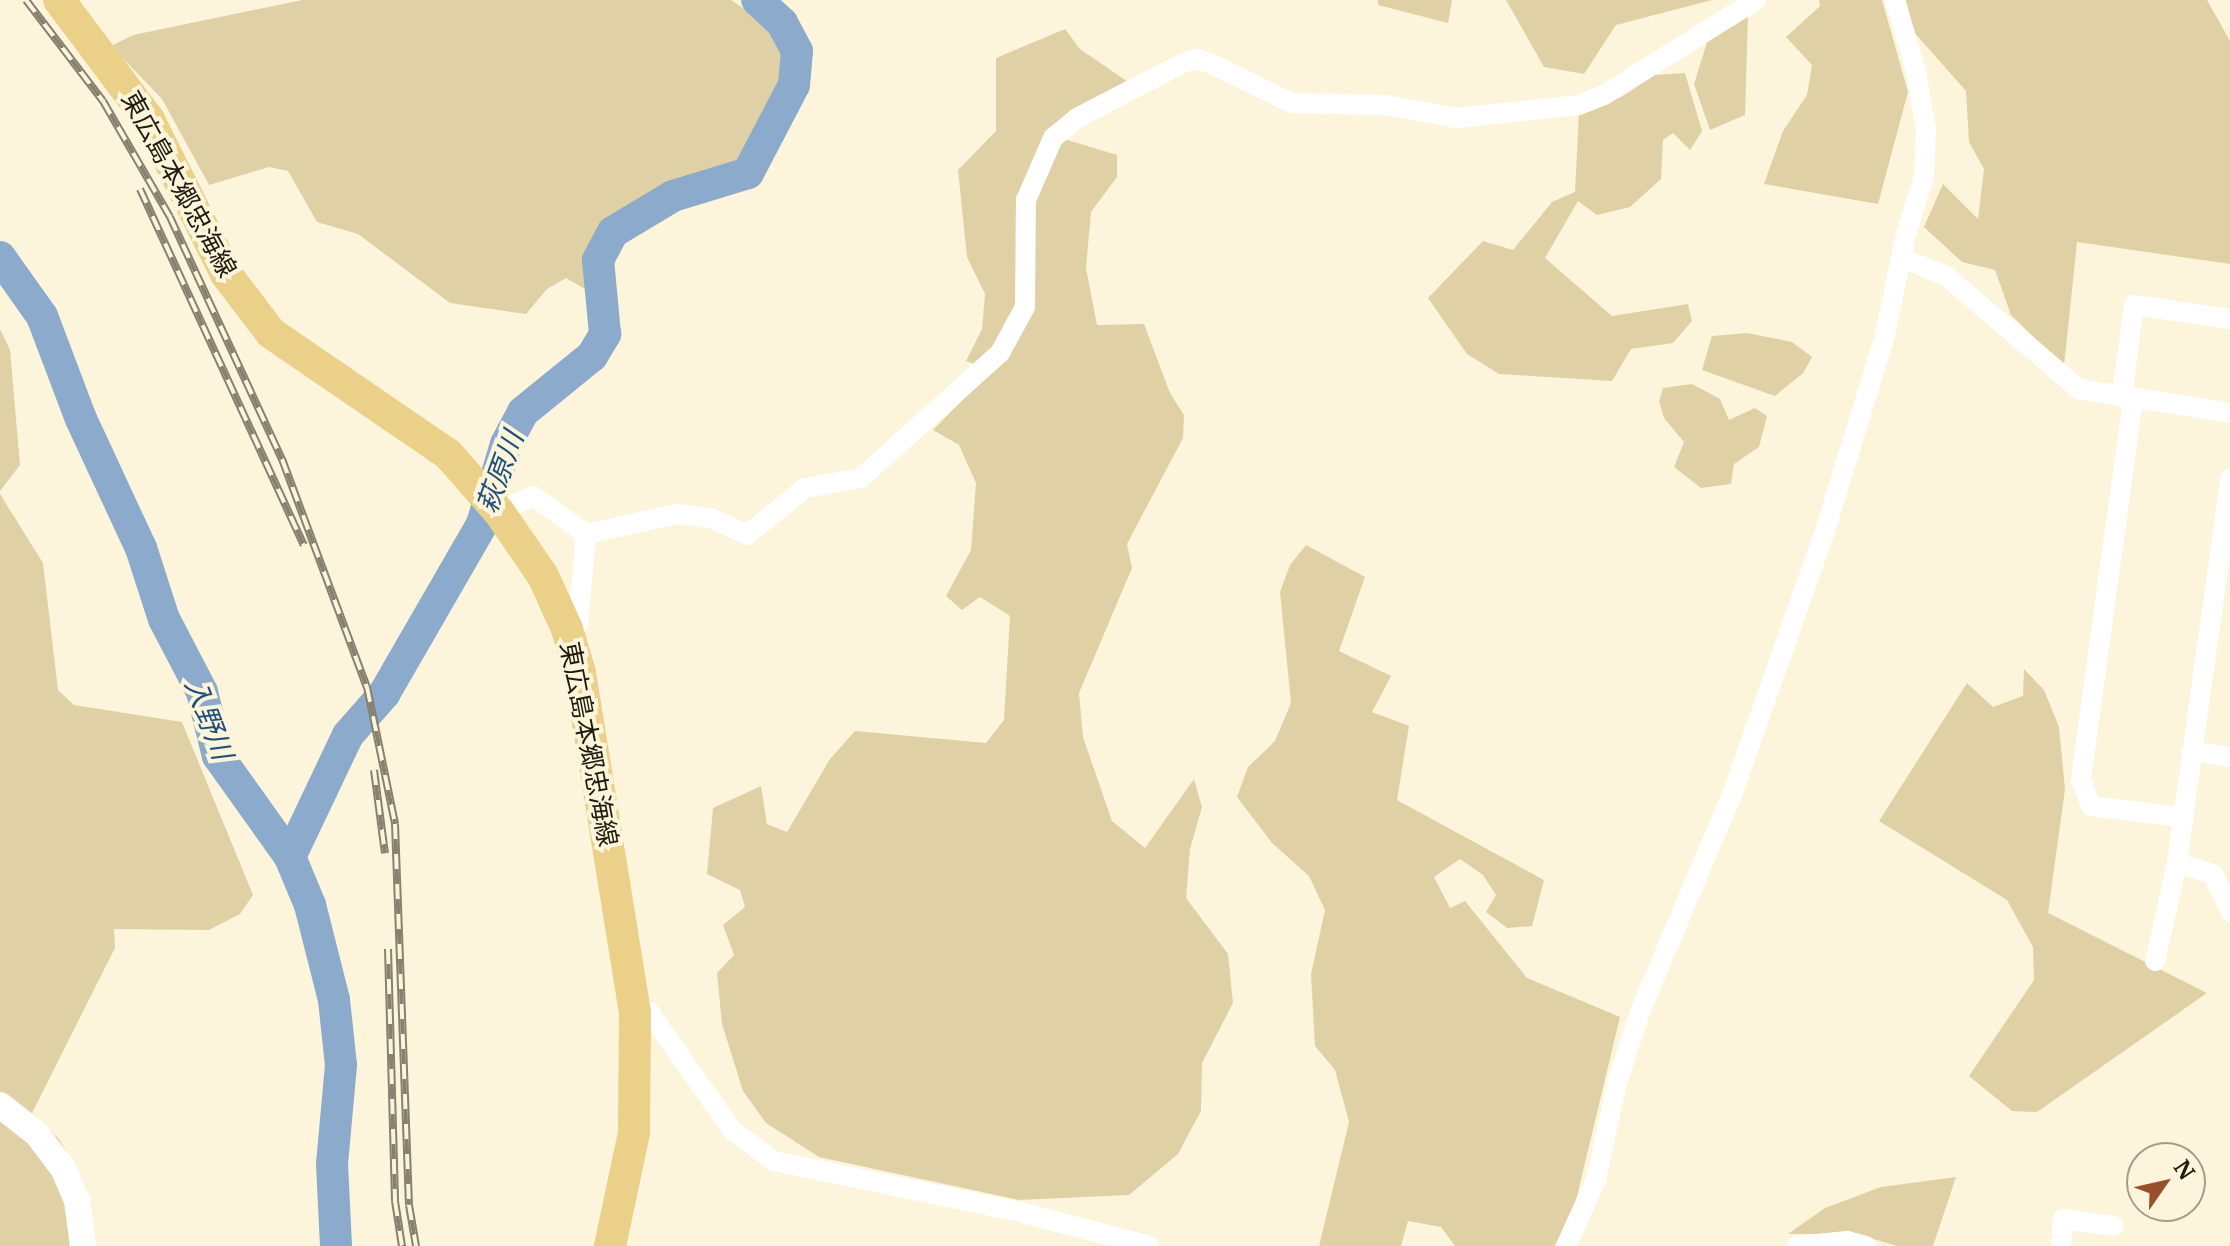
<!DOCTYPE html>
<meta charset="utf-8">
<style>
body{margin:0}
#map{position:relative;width:2230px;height:1246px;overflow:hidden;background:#fdf5db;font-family:Merriweather,"Noto Sans JP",serif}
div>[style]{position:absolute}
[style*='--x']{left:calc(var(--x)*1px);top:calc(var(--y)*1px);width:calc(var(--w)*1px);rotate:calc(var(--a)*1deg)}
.green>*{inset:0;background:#dfd1a5}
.river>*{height:32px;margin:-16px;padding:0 16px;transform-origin:16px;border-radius:16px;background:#8baacc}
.minor>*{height:20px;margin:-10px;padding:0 10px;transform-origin:10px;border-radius:10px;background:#fff}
.tertiary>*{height:26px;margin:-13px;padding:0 13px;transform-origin:13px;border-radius:13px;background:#fff}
.primary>*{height:32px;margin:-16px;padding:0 16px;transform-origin:16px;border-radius:16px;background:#ead089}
.rail>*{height:8px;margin-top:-4px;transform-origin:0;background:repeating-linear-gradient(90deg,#fdf5db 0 15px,#87816f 0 30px);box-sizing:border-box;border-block:2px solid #87816f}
span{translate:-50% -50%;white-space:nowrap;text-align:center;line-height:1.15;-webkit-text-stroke:8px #fdf5db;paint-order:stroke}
.street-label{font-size:26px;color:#1e1b0f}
.water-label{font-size:28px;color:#204e7b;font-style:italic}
.north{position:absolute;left:2126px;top:1142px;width:80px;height:80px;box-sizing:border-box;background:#fdf5db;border:2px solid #a49e89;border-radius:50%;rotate:56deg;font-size:22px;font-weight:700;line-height:32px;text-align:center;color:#1e1b0f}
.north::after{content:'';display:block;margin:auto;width:28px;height:36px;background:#97502a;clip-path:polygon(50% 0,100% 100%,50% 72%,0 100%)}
</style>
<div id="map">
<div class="green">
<div style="clip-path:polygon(302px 0,731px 0,775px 30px,786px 53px,785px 85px,747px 171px,672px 193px,609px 228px,594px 261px,595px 295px,566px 278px,547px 289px,526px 314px,450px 303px,358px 234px,317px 222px,288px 171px,269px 167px,209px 185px,162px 99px,111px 46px,133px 35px)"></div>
<div style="clip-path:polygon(1378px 0,1452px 0,1448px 23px,1378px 5px)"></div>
<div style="clip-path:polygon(1506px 0,1712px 0,1616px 25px,1584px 74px,1544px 67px)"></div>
<div style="clip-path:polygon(1819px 0,1882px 0,1908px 92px,1878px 204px,1764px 184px,1783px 131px,1807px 95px,1812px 65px,1786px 37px,1820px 6px)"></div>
<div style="clip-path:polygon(1906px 0,2207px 0,2230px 41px,2230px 264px,2077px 242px,2064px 366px,2011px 315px,1995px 270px,1962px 262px,1924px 227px,1943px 184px,1978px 219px,1984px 169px,1969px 142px,1966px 91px,1912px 30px)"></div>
<div style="clip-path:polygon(1748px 13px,1745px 115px,1710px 130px,1694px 84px,1707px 42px)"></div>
<div style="clip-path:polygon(1065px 29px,1080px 49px,1131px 84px,1035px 156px,1018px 303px,1014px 319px,980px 366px,966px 361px,982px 329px,985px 294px,967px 257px,958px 170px,996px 131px,996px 58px)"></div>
<div style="clip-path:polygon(1685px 73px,1702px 131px,1690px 150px,1673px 133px,1663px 140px,1661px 179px,1630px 207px,1597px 215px,1578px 201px,1545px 258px,1612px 316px,1688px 304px,1692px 321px,1673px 343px,1631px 349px,1612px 381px,1499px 374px,1467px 354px,1428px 298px,1483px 241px,1513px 250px,1552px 202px,1575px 192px,1579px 112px,1621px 97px,1655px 75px)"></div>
<div style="clip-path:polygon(1064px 139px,1117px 155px,1117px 177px,1091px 212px,1086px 268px,1097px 325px,1144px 324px,1170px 393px,1184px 415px,1183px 438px,1127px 544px,1132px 568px,1079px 693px,1083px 737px,1112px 821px,1145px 848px,1194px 779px,1202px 807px,1190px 849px,1186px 898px,1228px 954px,1233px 1003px,1202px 1063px,1201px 1111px,1178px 1154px,1129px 1195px,1019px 1200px,819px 1157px,766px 1123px,743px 1091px,722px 1024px,717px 973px,734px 955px,723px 925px,745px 907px,740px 890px,707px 874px,713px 808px,761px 786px,767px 824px,787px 832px,830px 759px,855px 731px,986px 743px,1004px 720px,1010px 616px,980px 597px,962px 610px,946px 596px,971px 550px,976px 483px,959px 445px,933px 430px,1001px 361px,1031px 312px,1029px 202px)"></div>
<div style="clip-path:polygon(0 329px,10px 350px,20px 465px,0 491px)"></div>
<div style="clip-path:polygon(1747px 333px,1792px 342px,1812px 357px,1803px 373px,1775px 396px,1702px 370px,1712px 336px)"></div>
<div style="clip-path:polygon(1692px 384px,1720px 399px,1729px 420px,1755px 408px,1767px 416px,1759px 447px,1734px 464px,1731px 484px,1701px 488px,1674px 467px,1684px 442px,1664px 418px,1659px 401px,1663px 388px)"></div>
<div style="clip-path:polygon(0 494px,43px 563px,58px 690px,74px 705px,182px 722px,253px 895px,240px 914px,209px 930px,114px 929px,115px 948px,32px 1113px,59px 1139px,82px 1179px,92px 1246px,0 1246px)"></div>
<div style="clip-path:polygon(1306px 545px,1365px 577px,1339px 651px,1391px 676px,1372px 712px,1409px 726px,1397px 800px,1544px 880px,1532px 926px,1507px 928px,1486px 912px,1496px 895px,1483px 875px,1460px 859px,1434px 877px,1450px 908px,1465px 901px,1527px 978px,1620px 1017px,1571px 1221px,1554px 1246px,1455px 1246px,1441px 1227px,1408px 1221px,1401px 1246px,1319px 1246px,1349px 1122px,1335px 1070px,1315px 1046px,1311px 974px,1325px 910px,1309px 876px,1272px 843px,1237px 797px,1248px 767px,1275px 741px,1291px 703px,1280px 592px,1290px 565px)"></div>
<div style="clip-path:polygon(2024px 669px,2044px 690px,2059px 727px,2065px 789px,2048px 913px,2207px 993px,2037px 1112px,2012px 1111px,1969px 1076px,2034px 980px,2033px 947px,2007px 900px,1879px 821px,1967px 683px,1993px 707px,2023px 696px)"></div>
<div style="clip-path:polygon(1956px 1177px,1933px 1246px,1897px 1246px,1857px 1234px,1788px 1234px,1825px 1208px,1881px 1187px)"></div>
</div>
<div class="river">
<div style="--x:0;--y:257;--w:72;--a:54.6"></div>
<div style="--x:42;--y:316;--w:110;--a:69.3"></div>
<div style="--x:81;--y:419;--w:142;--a:65.1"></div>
<div style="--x:141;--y:548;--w:75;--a:72.1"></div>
<div style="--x:164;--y:619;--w:82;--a:62.5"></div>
<div style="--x:202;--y:692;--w:66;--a:76"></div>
<div style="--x:218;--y:756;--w:124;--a:54.5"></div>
<div style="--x:290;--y:857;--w:52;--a:67.4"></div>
<div style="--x:310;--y:905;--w:98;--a:75.8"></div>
<div style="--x:334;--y:1000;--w:65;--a:83.9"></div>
<div style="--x:341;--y:1065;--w:99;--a:95.2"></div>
<div style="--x:332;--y:1164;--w:82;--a:87.2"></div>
<div style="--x:290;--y:857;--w:135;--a:-64.6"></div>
<div style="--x:348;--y:735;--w:55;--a:-48.7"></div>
<div style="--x:384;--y:694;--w:196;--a:-60"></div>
<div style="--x:482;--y:524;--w:84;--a:-73.3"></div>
<div style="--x:506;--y:444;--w:36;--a:-62"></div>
<div style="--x:523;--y:412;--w:89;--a:-39.1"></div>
<div style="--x:592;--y:356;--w:26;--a:-59"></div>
<div style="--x:605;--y:334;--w:74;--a:-95.4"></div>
<div style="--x:598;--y:260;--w:32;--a:-62"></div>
<div style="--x:613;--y:232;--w:70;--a:-31"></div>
<div style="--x:673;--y:196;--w:78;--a:-17"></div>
<div style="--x:748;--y:173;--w:99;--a:-62.4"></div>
<div style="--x:794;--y:85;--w:34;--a:-85"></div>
<div style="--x:797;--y:51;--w:32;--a:-118"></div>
<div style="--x:782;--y:23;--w:34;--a:-137"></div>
</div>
<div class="minor">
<div style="--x:1902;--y:258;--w:48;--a:22.2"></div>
<div style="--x:1946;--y:276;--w:175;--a:40.4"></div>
<div style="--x:2079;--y:389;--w:153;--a:9"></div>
<div style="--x:2122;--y:397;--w:93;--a:-82.6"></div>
<div style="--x:2134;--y:305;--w:97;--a:8.3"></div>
<div style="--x:2133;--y:399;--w:385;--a:97.8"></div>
<div style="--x:2081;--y:780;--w:28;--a:69"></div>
<div style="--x:2091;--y:806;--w:91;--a:7"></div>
<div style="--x:499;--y:512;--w:38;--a:-25"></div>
<div style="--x:533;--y:496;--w:65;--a:35.6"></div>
<div style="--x:586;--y:534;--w:93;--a:-12.4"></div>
<div style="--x:677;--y:514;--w:34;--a:7"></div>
<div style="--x:711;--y:518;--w:40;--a:25"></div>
<div style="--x:747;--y:535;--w:75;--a:-39"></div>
<div style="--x:805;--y:488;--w:57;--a:-10.1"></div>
<div style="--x:861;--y:478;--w:187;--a:-42"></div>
<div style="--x:1000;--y:353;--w:52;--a:-61.5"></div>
<div style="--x:1025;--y:307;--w:107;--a:-89.5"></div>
<div style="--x:1026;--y:200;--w:68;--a:-66.5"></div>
<div style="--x:1053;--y:138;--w:31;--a:-40"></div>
<div style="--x:1077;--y:118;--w:119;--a:-27.4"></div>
<div style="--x:1183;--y:63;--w:15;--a:-16"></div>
<div style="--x:1197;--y:59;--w:18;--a:19"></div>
<div style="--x:1214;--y:65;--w:86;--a:26.3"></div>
<div style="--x:1291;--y:103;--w:95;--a:1.2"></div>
<div style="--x:1386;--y:105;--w:71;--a:10.5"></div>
<div style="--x:1456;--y:118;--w:124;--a:-6"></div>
<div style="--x:1579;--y:105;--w:27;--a:-22"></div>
<div style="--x:1604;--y:95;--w:179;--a:-32"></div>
<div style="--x:567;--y:629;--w:12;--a:-24"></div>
<div style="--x:578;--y:624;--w:90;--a:-84.9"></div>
<div style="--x:2191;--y:751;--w:39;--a:9"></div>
<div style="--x:2177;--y:863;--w:38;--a:17"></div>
<div style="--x:2213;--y:874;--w:41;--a:65.3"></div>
<div style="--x:2155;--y:961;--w:100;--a:-77.3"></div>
<div style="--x:2177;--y:863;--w:388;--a:-82.1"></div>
<div style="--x:635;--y:1013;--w:14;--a:-4"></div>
<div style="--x:649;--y:1012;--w:146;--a:54.8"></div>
<div style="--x:733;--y:1131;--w:51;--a:36.2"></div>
<div style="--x:774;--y:1161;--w:255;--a:11.7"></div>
<div style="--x:1024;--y:1213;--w:129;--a:14.8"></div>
<div style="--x:1566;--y:1246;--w:72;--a:-65.6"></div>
<div style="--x:1596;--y:1180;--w:99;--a:-77.8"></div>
<div style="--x:1617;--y:1083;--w:78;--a:-72"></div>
<div style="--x:1641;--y:1009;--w:233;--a:-67"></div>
<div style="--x:1732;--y:795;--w:274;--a:-70.6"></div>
<div style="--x:1823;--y:537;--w:211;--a:-72.9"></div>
<div style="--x:1885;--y:335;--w:99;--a:-78.3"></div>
<div style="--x:1905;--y:238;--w:65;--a:-73"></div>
<div style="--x:1924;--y:176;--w:47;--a:-87.6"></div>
<div style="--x:1926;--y:129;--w:59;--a:-99.8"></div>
<div style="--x:1916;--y:71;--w:74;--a:-106.5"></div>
<div style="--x:1797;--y:1246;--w:50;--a:-5.7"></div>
<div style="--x:1847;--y:1241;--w:20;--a:15"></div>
<div style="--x:2061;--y:1246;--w:27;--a:-86"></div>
<div style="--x:2063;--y:1219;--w:51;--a:7.8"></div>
</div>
<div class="tertiary">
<div style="--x:0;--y:1105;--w:47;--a:38.1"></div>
<div style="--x:37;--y:1134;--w:45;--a:53.1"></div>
<div style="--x:64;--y:1170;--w:34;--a:67"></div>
<div style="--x:77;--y:1201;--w:45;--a:82.4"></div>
</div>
<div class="primary">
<div style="--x:59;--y:0;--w:150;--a:53.1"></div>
<div style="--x:149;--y:120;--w:172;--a:63.4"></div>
<div style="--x:226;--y:274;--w:74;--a:52.7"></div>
<div style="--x:271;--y:333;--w:214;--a:34.4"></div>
<div style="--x:448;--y:454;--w:77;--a:48.7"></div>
<div style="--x:499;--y:512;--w:78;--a:55.5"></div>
<div style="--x:543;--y:576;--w:58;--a:65.6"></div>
<div style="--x:567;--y:629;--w:46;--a:73.5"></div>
<div style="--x:580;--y:673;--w:344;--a:80.8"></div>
<div style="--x:635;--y:1013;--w:120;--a:90.5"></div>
<div style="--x:634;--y:1133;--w:116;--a:102"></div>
</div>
<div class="rail">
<div style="--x:26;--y:0;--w:127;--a:52.7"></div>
<div style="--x:103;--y:101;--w:134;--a:60"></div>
<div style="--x:170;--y:217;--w:267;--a:65.2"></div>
<div style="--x:282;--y:459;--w:243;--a:69.6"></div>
<div style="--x:367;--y:687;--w:140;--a:78.4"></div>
<div style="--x:395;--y:824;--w:381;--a:87.9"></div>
<div style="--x:409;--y:1205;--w:42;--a:80.3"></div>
<div style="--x:140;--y:189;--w:392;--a:65.3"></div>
<div style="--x:374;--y:770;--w:84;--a:82.5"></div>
<div style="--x:388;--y:949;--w:252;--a:88.4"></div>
<div style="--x:395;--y:1201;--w:46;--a:81.2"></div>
</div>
<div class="street-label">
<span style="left:179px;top:184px;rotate:61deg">東広島本郷忠海線</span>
<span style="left:589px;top:744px;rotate:79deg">東広島本郷忠海線</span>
</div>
<div class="water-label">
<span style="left:500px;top:472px;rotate:-70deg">萩原川</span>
<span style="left:209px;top:719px;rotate:69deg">入野川</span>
</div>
<div class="north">N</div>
</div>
